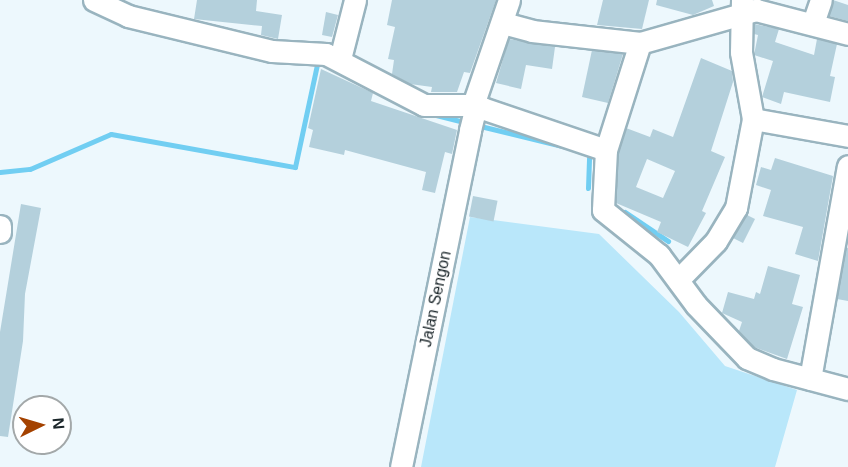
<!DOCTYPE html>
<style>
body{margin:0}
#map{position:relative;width:848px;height:467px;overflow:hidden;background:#edf8fd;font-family:Helvetica,sans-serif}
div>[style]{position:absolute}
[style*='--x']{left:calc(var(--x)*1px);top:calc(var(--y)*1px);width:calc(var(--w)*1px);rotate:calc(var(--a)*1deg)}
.green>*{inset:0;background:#b9e7fa}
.stream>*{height:5px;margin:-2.5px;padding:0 2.5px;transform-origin:2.5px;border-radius:2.5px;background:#71cef2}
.building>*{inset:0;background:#b4d0dc;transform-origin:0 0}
.roads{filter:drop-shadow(2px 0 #99b4bf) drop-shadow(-2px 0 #99b4bf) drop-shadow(0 2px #99b4bf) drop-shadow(0 -2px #99b4bf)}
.street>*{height:21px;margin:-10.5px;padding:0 10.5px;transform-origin:10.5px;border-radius:10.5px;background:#fff}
span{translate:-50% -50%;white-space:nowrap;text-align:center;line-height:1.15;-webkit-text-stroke:6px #fff;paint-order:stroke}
.street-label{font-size:16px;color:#1a2529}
.north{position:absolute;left:12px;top:395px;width:60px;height:60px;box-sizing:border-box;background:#fff;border:2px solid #a3a8a9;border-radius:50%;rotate:85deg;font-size:16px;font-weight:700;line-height:24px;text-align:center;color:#1a2529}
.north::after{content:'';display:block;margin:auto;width:21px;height:27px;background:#a44200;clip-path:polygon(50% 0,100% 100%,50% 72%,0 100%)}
</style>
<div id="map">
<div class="green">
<div style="clip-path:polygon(470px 217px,599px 234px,679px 312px,725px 366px,797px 390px,775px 467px,421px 467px)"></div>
</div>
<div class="stream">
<div style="--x:432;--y:114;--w:36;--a:14"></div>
<div style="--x:476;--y:125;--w:93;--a:13.7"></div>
<div style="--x:0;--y:172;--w:30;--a:-6"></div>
<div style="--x:30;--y:169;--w:88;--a:-23.4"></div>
<div style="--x:111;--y:134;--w:187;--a:10.2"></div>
<div style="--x:295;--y:167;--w:109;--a:-77.9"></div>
<div style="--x:318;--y:60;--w:4;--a:34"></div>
<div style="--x:588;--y:188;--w:36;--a:-88"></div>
<div style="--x:625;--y:212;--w:52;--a:34"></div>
</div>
<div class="building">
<div style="clip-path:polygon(197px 0,257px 0,256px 11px,282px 15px,278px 39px,261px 35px,262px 26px,194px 19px)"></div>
<div style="clip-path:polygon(392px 0,496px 0,470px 73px,464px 72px,457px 92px,431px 92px,432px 87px,410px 84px,392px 74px,394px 60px,388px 59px,395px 27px,387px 25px)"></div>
<div style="clip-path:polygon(603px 0,649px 0,642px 29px,597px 25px)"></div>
<div style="clip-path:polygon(657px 0,712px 0,714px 6px,693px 15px,656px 5px)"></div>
<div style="clip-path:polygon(833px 0,848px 5px,848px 21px,829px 16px)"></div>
<div style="clip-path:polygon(326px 12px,338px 15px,332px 37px,322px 35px)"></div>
<div style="clip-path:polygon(754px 24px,779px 29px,775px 42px,814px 55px,817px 39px,837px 44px,830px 76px,835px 77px,830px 102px,784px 92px,781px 104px,762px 97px,773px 61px,754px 55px,758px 35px,754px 34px)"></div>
<div style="clip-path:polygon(509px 39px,555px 47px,552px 69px,526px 65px,521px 89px,496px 83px)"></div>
<div style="clip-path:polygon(592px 50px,623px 54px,608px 103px,582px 97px)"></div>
<div style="clip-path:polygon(evenodd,701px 58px,732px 71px,733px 82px,711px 151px,725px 157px,702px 211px,706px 213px,688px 247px,657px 232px,661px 222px,616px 203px,619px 152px,626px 128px,650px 137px,653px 129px,673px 137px,701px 58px,647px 159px,675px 171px,663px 198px,636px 187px,647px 159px)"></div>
<div style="clip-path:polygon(321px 69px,373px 93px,371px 101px,457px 130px,452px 154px,445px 152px,435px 193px,422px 190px,426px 172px,345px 150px,344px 155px,309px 147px,313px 130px,308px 128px)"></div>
<div style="clip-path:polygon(775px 158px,833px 176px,818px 261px,795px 254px,803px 227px,763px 216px,771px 190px,756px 185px,761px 167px,771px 170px)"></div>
<div style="left:473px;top:196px;width:25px;height:21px;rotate:11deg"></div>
<div style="clip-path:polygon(21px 204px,41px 208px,25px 294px,23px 341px,8px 437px,0 436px,0 332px)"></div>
<div style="clip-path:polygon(747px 215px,755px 219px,743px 243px,733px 238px)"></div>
<div style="clip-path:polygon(846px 247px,848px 248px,848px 301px,837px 299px)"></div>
<div style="clip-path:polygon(768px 266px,800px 275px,792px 304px,803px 307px,787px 359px,754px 347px,739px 331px,742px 322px,722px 313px,728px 292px,754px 299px,756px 292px,760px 294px)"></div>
</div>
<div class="roads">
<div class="street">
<div style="--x:94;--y:0;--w:38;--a:25"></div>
<div style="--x:128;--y:16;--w:148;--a:13.7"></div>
<div style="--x:272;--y:51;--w:54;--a:3.2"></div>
<div style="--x:326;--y:54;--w:110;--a:27.5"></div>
<div style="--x:424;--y:105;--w:49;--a:0"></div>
<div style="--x:473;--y:105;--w:140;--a:18.7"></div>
<div style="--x:606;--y:150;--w:60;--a:92.9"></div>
<div style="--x:603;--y:210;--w:72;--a:38.8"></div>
<div style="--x:659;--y:255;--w:62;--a:53.5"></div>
<div style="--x:696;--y:305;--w:74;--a:46.1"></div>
<div style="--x:747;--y:358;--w:28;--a:23"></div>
<div style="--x:773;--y:369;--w:78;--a:14.9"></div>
<div style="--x:503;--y:23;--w:30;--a:15"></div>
<div style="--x:532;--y:31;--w:109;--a:6.3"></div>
<div style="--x:813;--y:23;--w:24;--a:-71"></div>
<div style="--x:340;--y:59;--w:61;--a:-75.7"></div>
<div style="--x:473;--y:105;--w:111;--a:-71.1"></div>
<div style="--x:753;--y:119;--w:97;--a:10.1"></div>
<div style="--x:606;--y:150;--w:112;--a:-72.4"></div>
<div style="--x:640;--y:43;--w:121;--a:-15.9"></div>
<div style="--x:756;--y:10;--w:95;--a:14.6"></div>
<div style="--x:0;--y:226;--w:6;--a:90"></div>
<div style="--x:678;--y:280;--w:54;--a:-45.7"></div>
<div style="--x:716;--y:241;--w:39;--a:-59"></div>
<div style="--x:736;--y:208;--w:91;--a:-79.2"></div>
<div style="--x:753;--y:119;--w:68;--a:-100.2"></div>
<div style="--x:741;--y:52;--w:52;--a:-88.9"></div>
<div style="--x:810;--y:379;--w:216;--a:-79.9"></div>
<div style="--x:401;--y:467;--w:344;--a:-78.4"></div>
<div style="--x:470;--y:130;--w:16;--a:-76"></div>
<div style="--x:474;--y:114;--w:10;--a:-45"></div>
</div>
</div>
<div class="street-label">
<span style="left:436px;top:299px;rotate:-78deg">Jalan Sengon</span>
</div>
<div class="north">N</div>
</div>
